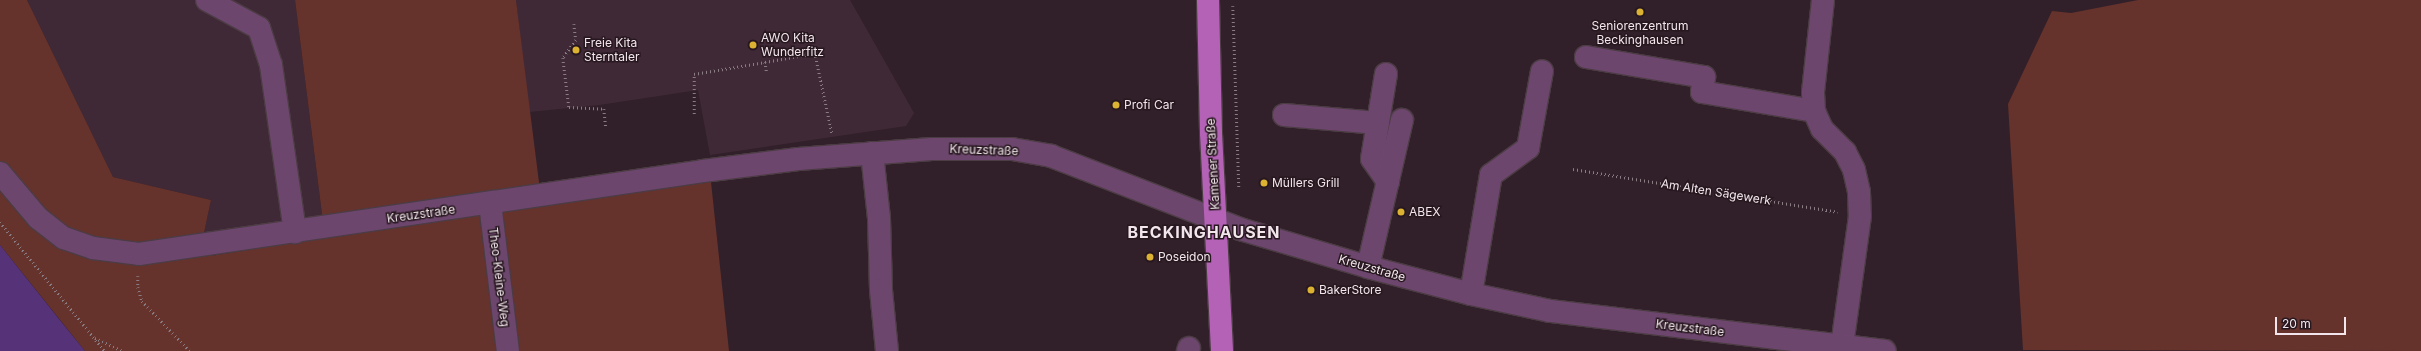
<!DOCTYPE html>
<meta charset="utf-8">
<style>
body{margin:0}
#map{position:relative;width:2421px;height:351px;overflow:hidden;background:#312029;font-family:Inter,sans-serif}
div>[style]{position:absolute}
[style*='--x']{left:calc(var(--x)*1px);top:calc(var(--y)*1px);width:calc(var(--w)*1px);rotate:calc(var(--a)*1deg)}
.built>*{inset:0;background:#402936}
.green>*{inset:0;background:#65322c}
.water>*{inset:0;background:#563278}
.path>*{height:2.5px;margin-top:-1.25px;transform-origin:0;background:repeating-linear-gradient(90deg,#8a7c83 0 1px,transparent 0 4px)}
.roads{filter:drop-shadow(1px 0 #4c3c44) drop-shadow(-1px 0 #4c3c44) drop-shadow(0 1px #4c3c44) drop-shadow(0 -1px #4c3c44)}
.minor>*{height:22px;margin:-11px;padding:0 11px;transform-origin:11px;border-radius:11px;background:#6d466e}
.major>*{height:22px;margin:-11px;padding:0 11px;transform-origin:11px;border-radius:11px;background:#b362b6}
.dots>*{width:11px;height:11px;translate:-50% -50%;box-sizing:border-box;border:2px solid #27171f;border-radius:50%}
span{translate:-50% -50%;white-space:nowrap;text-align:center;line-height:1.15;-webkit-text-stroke:3px #27171f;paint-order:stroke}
.poi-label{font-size:12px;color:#f2e6ec}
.left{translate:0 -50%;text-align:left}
.street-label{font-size:12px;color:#f2e6ec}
.district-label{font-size:16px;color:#f2e6ec;font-weight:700;letter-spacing:1px}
.scale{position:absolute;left:2275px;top:317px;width:71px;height:18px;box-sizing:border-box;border:2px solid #f2e6ec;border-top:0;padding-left:5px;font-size:12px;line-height:14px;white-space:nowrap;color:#f2e6ec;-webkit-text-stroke:3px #27171f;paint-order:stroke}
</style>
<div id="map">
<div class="built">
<div style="clip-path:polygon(27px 0,295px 0,325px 238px,210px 256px,204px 233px,211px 200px,113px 177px)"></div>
<div style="clip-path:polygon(516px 0,850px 0,914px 113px,906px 126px,710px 155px,698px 90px,599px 105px,529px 112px)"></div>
</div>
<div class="green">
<div style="clip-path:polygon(0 0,27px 0,113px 177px,211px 200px,204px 233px,210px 256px,325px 238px,295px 0,516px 0,542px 206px,711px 182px,729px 351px,85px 351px,0 245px)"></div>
<div style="clip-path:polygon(2138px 0,2421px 0,2421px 351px,2023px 350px,2008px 104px,2052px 11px,2071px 13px)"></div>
</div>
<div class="water">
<div style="clip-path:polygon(0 245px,59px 319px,85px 351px,0 351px)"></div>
</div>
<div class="path">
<div style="--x:1233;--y:6;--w:183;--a:88.1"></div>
<div style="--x:574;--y:24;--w:16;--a:83"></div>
<div style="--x:576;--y:40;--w:22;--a:126"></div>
<div style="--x:563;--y:58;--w:49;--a:83"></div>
<div style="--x:569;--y:107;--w:35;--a:3"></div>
<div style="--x:604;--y:109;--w:19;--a:84"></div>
<div style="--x:765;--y:62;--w:51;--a:-10.2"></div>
<div style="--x:815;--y:53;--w:82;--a:78"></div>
<div style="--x:694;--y:114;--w:40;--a:-90"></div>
<div style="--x:694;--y:74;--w:72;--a:-9.6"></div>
<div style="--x:765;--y:62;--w:11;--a:80"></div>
<div style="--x:1573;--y:169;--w:268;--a:9.2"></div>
<div style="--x:0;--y:222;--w:166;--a:50.9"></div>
<div style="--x:138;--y:276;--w:11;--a:90"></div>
<div style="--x:138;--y:287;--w:15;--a:74"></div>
<div style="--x:142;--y:301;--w:69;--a:46.2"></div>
<div style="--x:95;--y:338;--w:31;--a:25"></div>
</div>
<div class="roads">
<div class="minor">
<div style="--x:207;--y:0;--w:59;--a:28.3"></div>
<div style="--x:259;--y:28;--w:39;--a:72"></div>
<div style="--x:271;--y:65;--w:169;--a:81.8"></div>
<div style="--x:1823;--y:0;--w:93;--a:96.2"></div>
<div style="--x:1813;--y:92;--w:19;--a:87"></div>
<div style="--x:1814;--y:111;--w:20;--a:66"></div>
<div style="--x:1822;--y:129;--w:33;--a:45"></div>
<div style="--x:1845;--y:152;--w:20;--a:63"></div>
<div style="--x:1854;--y:170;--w:23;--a:77"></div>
<div style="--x:1859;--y:192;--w:24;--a:88"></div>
<div style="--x:1860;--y:216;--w:131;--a:97.9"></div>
<div style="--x:1586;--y:57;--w:120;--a:9.6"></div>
<div style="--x:1704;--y:77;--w:15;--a:98"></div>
<div style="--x:1702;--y:92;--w:114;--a:9.6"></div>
<div style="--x:1386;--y:74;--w:86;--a:99.4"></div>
<div style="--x:1372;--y:159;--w:28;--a:55"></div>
<div style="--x:1284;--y:115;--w:94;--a:4.9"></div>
<div style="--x:872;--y:153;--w:65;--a:83.9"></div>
<div style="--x:879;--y:218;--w:72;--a:88.4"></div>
<div style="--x:881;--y:290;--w:61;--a:84.4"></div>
<div style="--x:0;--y:173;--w:59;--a:49.8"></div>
<div style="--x:38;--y:218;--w:33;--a:38"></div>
<div style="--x:64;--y:238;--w:31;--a:19"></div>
<div style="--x:93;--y:248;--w:46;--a:7.4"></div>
<div style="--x:139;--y:254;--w:570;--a:-8.37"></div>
<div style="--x:703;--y:171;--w:96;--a:-7.2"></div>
<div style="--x:798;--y:159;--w:134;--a:-4.3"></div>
<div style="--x:932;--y:149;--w:80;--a:0"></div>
<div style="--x:1012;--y:149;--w:40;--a:10"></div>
<div style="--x:1051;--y:156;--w:203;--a:21.1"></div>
<div style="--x:1240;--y:229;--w:134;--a:16.5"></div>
<div style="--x:1368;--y:267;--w:106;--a:14.7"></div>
<div style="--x:1471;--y:294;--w:81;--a:12.1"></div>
<div style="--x:1550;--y:311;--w:337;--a:6.8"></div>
<div style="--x:490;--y:203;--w:149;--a:83.1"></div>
<div style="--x:1368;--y:267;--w:151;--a:-77"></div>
<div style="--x:1471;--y:294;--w:121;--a:-80.5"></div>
<div style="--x:1491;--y:175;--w:46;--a:-36.1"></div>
<div style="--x:1528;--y:148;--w:78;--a:-79.7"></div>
<div style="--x:1188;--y:351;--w:3;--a:-72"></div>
</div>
<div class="major">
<div style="--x:1208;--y:0;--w:133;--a:88.7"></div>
<div style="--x:1211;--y:133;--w:218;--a:87.1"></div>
</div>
</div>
<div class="dots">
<div style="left:1640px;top:12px;background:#dcb233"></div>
<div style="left:753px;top:45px;background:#dcb233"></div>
<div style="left:576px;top:50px;background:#dcb233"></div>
<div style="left:1116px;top:105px;background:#dcb233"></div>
<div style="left:1264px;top:183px;background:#dcb233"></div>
<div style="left:1401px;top:212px;background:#dcb233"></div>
<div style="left:1150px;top:257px;background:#dcb233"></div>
<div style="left:1311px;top:290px;background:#dcb233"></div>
</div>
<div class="poi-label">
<span style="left:1640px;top:33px">Seniorenzentrum<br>Beckinghausen</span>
<span class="left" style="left:761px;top:45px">AWO Kita<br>Wunderfitz</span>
<span class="left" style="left:584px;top:50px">Freie Kita<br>Sterntaler</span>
<span class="left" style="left:1124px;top:105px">Profi Car</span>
<span class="left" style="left:1272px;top:183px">Müllers Grill</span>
<span class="left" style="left:1409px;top:212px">ABEX</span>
<span class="left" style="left:1158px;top:257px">Poseidon</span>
<span class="left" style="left:1319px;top:290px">BakerStore</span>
</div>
<div class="street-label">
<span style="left:984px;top:150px;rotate:2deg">Kreuzstraße</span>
<span style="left:1213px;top:164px;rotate:-93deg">Kamener Straße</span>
<span style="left:1716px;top:192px;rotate:9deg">Am Alten Sägewerk</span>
<span style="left:421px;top:214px;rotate:-8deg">Kreuzstraße</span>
<span style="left:1372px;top:268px;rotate:16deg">Kreuzstraße</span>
<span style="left:499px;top:277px;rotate:83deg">Theo-Kleine-Weg</span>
<span style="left:1690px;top:328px;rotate:7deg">Kreuzstraße</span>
</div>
<div class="district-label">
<span style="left:1204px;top:232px">BECKINGHAUSEN</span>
</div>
<div class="scale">20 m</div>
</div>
